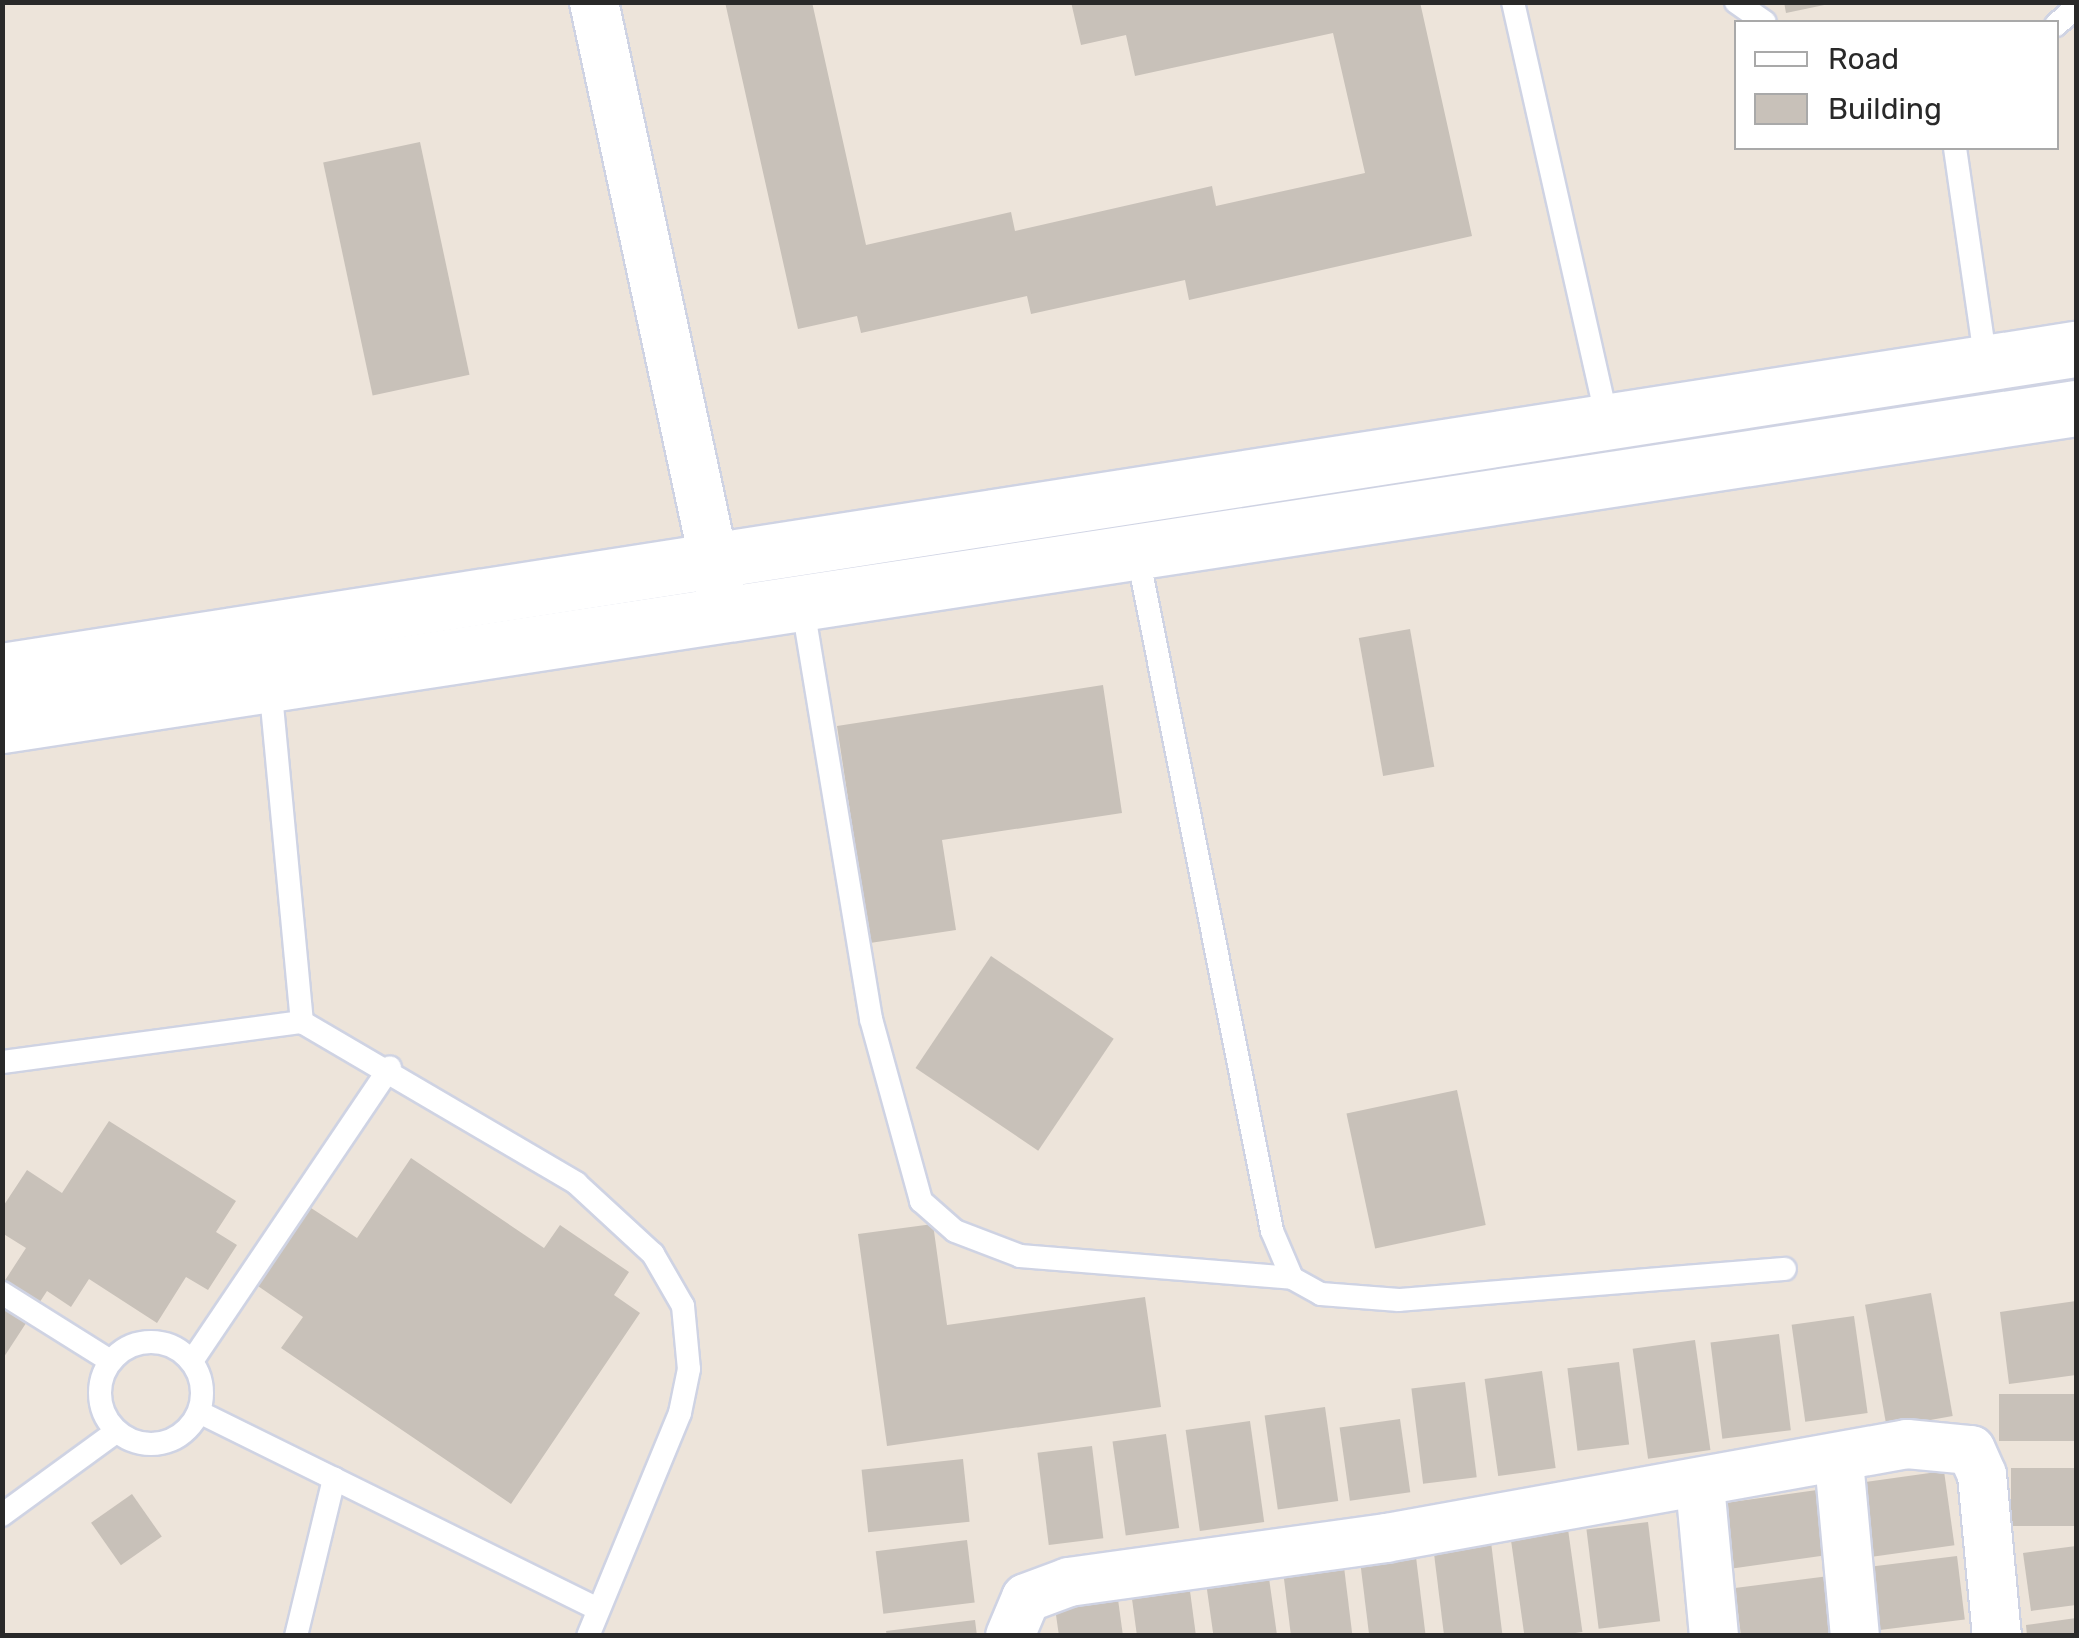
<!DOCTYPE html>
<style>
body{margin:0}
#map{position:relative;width:2079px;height:1638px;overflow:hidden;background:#ede4da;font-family:Rubik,sans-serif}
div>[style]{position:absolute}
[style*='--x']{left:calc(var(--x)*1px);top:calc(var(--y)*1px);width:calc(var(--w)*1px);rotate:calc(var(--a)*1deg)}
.building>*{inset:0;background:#c8c1b9;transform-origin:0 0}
.roads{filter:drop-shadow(2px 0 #cfd3e3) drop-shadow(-2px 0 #cfd3e3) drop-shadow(0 2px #cfd3e3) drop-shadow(0 -2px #cfd3e3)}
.lane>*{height:22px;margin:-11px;padding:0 11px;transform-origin:11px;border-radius:11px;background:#fff}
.lane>.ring{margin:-11px;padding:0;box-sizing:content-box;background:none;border:22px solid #fff;border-radius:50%}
.street>*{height:48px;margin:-24px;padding:0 24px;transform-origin:24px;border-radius:24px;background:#fff}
.secondary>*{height:55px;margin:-27.5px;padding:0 27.5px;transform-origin:27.5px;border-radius:27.5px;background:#fff}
span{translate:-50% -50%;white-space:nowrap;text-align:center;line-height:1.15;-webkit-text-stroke:8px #fff;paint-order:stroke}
.frame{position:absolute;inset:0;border:5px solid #292929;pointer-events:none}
.legend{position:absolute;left:1734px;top:20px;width:325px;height:130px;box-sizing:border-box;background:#fff;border:2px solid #a9a9a9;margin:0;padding:12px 18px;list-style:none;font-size:30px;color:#292929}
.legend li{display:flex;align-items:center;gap:20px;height:50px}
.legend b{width:50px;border:2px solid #a9a9a9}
</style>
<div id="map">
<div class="building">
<div style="clip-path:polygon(725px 2px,812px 2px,866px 245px,1011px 212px,1015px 231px,1212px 186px,1216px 206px,1365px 173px,1333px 33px,1135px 76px,1126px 35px,1081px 45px,1071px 2px,1420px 2px,1472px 236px,1189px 300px,1185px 280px,1031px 314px,1027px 296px,861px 333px,857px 316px,798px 329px)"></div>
<div style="clip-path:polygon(1784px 2px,1829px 2px,1829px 4px,1786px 13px)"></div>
<div style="left:420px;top:142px;width:238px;height:99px;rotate:78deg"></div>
<div style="left:1410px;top:629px;width:140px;height:52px;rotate:80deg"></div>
<div style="clip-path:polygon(1103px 685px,1122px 813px,942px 840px,956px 930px,870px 943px,837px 726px)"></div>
<div style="left:991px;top:956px;width:148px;height:135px;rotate:34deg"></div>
<div style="left:1457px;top:1090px;width:138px;height:113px;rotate:78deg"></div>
<div style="clip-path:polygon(109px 1121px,236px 1201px,216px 1232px,237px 1245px,208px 1290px,186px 1277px,157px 1323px,89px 1279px,71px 1307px,47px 1291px,2px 1360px,2px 1285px,26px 1248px,2px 1233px,2px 1208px,27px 1170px,62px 1193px)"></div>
<div style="clip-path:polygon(411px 1158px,544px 1248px,560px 1225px,629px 1272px,614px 1295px,640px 1313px,511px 1504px,281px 1348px,303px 1317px,255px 1284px,308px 1206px,357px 1238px)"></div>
<div style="clip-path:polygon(933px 1224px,947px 1325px,1145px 1297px,1161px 1407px,887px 1446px,858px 1234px)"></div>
<div style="left:1931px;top:1293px;width:125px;height:67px;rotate:80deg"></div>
<div style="clip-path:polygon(2076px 1301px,2076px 1375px,2009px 1384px,2000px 1312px)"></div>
<div style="left:1854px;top:1316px;width:98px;height:63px;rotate:82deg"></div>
<div style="left:1779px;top:1334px;width:97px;height:69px;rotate:83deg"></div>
<div style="left:1695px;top:1340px;width:111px;height:63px;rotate:82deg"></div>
<div style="left:1619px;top:1362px;width:83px;height:52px;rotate:83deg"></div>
<div style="left:1542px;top:1371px;width:98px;height:58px;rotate:82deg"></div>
<div style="left:1465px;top:1382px;width:96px;height:54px;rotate:83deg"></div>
<div style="left:2076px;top:1394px;width:47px;height:77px;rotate:90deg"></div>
<div style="left:1325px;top:1407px;width:95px;height:61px;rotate:82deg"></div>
<div style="left:1400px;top:1419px;width:74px;height:61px;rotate:82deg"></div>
<div style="left:1250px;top:1421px;width:102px;height:65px;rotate:82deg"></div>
<div style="left:1166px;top:1434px;width:95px;height:54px;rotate:82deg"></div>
<div style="left:1092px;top:1446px;width:93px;height:55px;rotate:83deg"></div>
<div style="left:963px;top:1459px;width:63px;height:102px;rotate:84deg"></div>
<div style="left:2076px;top:1468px;width:58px;height:65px;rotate:90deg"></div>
<div style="left:1944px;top:1471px;width:75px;height:92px;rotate:82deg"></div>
<div style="left:1824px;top:1489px;width:66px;height:100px;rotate:82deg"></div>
<div style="left:132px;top:1494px;width:52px;height:50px;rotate:55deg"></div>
<div style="left:1567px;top:1522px;width:111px;height:58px;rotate:82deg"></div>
<div style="left:1648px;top:1522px;width:100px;height:62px;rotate:83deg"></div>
<div style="left:967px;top:1540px;width:63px;height:92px;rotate:83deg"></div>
<div style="left:1491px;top:1542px;width:95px;height:58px;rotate:83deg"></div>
<div style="clip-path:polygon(2076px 1546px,2076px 1605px,2031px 1611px,2023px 1553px)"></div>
<div style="left:1415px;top:1549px;width:88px;height:56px;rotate:83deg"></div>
<div style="left:1957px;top:1556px;width:64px;height:100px;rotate:83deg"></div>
<div style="left:1267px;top:1564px;width:73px;height:63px;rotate:82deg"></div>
<div style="left:1344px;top:1567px;width:70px;height:61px;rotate:83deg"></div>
<div style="clip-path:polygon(1837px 1575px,1845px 1636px,1741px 1636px,1735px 1588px)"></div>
<div style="clip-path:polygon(1190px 1591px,1196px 1636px,1137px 1636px,1132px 1599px)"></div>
<div style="clip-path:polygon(1117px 1592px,1123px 1636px,1059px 1636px,1054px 1601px)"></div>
<div style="clip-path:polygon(2076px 1618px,2076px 1636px,2027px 1636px,2026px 1625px)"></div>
<div style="clip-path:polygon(975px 1620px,977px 1636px,887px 1636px,886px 1631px)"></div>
</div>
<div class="roads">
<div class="lane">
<div style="--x:1513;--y:2;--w:428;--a:77.3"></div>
<div style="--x:1736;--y:2;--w:35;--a:35"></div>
<div style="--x:2056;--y:25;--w:27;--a:-42"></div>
<div style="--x:1955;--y:148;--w:217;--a:81.8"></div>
<div style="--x:1137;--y:551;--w:693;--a:78.77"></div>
<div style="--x:1272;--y:1231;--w:51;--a:66.9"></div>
<div style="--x:1292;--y:1278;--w:33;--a:29"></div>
<div style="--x:1321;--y:1294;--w:78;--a:4.4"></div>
<div style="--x:1399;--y:1300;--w:387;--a:-4.6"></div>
<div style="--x:802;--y:602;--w:423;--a:80.6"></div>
<div style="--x:871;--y:1019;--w:189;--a:74.6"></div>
<div style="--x:921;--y:1201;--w:45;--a:41.4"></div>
<div style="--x:955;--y:1231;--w:70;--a:21"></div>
<div style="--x:1020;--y:1256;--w:273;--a:4.6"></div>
<div style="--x:270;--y:684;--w:340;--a:84.6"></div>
<div style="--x:2;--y:1062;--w:303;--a:-7.6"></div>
<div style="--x:302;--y:1022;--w:318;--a:30.4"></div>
<div style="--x:576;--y:1183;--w:105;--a:42.7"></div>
<div style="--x:653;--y:1254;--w:60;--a:60"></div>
<div style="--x:683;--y:1306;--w:63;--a:84.6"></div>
<div style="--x:689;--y:1369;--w:45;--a:101.6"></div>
<div style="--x:680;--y:1413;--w:241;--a:112.4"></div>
<div style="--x:2;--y:1293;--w:126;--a:32.1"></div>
<div class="ring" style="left:100px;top:1342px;width:80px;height:80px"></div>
<div style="--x:192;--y:1361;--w:354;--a:-56"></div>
<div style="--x:199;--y:1412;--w:444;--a:26.3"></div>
<div style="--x:2;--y:1515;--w:141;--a:-36.1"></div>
<div style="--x:296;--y:1636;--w:162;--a:-76.4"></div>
</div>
<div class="street">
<div style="--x:594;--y:2;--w:606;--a:77.91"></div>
<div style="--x:1839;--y:1461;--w:176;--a:84.8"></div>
<div style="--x:1700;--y:1485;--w:152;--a:84.7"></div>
<div style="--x:1010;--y:1636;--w:41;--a:-67.2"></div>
<div style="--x:1026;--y:1598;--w:46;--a:-20.4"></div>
<div style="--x:1069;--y:1582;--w:320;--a:-7.9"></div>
<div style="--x:1386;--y:1538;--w:529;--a:-10.23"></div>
<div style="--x:1907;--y:1444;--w:64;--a:5.4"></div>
<div style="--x:1971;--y:1450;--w:27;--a:66"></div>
<div style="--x:1982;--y:1475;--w:162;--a:84.7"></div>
</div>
<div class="secondary">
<div style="--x:2;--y:671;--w:2099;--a:-8.83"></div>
<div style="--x:2;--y:725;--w:2098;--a:-8.69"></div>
</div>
</div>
<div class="frame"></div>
<ul class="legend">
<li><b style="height:12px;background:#fff"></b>Road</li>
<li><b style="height:28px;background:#c8c1b9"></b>Building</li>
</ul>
</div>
